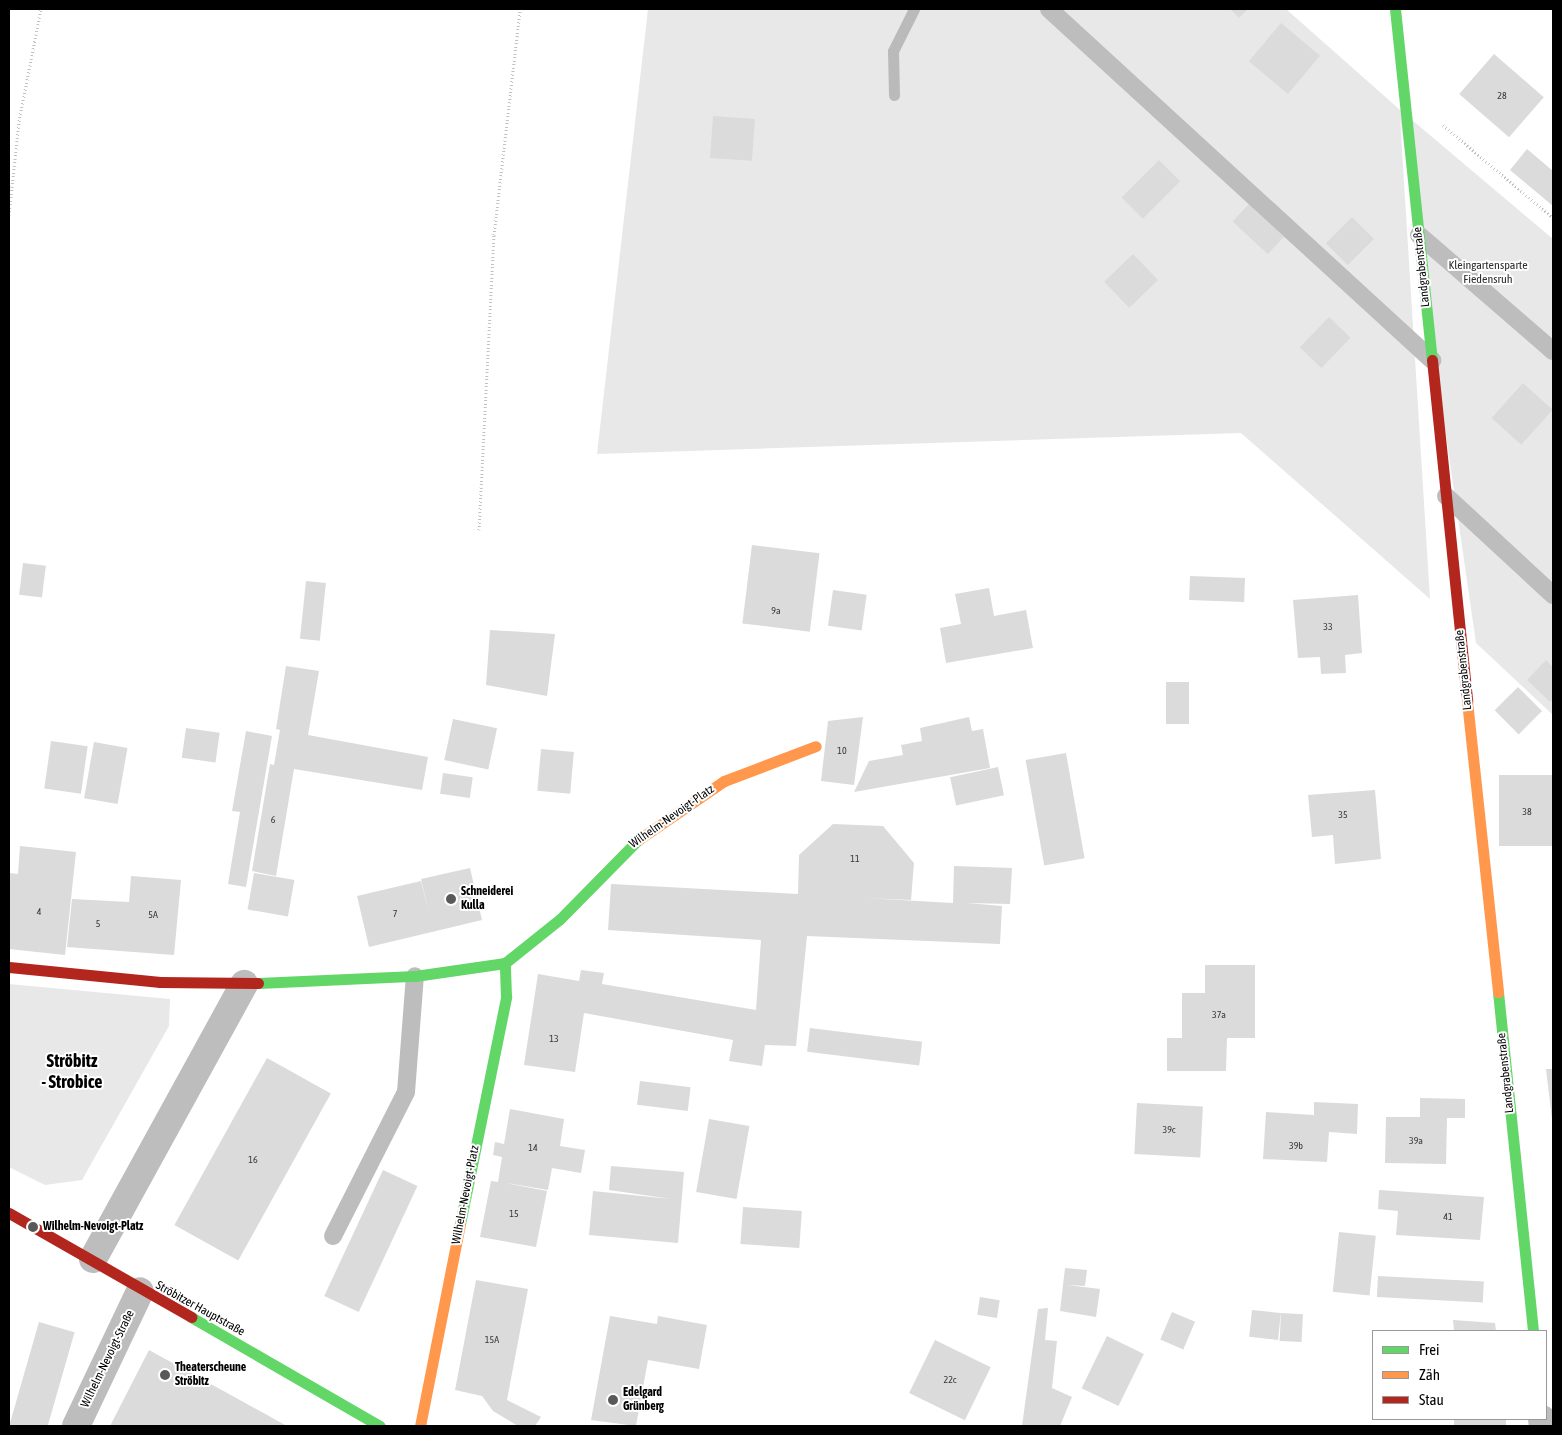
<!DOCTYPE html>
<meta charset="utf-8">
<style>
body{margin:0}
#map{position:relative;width:1562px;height:1435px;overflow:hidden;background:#fff;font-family:"Asap Condensed",sans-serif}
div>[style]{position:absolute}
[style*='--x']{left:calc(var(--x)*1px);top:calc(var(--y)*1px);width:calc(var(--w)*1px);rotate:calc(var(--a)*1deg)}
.green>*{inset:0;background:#e8e8e8}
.stream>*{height:11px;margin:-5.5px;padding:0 5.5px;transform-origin:5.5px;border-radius:5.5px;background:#bababa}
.building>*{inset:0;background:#dbdbdb;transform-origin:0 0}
.path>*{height:3px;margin-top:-1.5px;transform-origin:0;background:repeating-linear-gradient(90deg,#c2c2c2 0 1px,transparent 0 3.5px)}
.lane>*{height:18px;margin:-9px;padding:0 9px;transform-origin:9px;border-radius:9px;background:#bdbdbd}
.street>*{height:28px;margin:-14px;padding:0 14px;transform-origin:14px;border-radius:14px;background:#bdbdbd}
.fast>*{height:11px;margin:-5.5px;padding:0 5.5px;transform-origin:5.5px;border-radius:5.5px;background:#63d668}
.slow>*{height:11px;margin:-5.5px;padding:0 5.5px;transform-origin:5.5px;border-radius:5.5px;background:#ff974d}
.jam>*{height:11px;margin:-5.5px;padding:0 5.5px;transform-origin:5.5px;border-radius:5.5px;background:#b3261e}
.dots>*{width:14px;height:14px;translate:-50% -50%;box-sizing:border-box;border:2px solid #fff;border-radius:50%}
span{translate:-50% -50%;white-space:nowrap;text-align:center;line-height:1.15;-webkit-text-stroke:4px #fff;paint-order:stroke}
.number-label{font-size:10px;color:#373737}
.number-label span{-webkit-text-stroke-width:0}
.park-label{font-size:12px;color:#2c2c2c}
.street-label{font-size:12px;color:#000}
.poi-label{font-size:12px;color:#000;font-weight:700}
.left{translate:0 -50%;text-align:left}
.district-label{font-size:18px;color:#000;font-weight:700}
.frame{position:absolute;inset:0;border:10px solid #000;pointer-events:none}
.legend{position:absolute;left:1372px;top:1330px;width:175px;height:90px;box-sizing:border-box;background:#fff;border:1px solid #999;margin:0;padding:6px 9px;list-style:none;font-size:15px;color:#000}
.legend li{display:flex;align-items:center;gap:10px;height:25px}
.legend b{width:25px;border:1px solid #999}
</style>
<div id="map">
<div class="green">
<div style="clip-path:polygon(648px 9px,1286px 9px,1399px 109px,1553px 239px,1553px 715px,1476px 643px,1400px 118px,1430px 599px,1241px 433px,597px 454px)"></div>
<div style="clip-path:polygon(9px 984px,170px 999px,169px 1026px,82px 1180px,45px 1185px,9px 1167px)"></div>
</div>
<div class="stream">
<div style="--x:894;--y:95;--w:44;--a:-91.3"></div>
<div style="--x:893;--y:51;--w:47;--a:-63.4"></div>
</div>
<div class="building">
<div style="clip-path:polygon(1230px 9px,1248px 9px,1239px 18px)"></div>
<div style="left:1281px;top:23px;width:51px;height:50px;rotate:40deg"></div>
<div style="left:1494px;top:54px;width:66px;height:53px;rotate:41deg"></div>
<div style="left:713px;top:116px;width:42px;height:42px;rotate:4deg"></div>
<div style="clip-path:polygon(1527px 149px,1553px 171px,1553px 206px,1510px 170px)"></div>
<div style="left:1159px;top:160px;width:30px;height:53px;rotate:45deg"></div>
<div style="left:1249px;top:204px;width:48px;height:24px;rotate:43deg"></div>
<div style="left:1352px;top:217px;width:31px;height:37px;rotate:45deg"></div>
<div style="left:1133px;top:254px;width:36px;height:40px;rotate:46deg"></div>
<div style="left:1329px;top:317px;width:30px;height:42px;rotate:44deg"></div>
<div style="left:1523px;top:383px;width:40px;height:47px;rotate:42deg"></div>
<div style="left:752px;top:545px;width:68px;height:79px;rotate:7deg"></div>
<div style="left:23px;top:563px;width:23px;height:32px;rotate:7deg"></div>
<div style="left:1190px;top:576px;width:55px;height:24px;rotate:2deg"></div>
<div style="left:306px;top:581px;width:20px;height:58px;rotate:6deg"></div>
<div style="clip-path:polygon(989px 588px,994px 616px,1026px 610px,1033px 648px,946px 663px,940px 628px,961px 624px,955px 594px)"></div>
<div style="left:833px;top:590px;width:34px;height:36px;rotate:8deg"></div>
<div style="clip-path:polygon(1358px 595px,1362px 653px,1345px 655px,1346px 673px,1321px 674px,1320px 657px,1298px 658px,1293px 600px)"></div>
<div style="clip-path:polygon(490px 630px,555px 634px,547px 696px,486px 685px)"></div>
<div style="clip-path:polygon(1546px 660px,1553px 667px,1553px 699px,1550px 702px,1527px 680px)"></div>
<div style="clip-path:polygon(286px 666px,319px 671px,308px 735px,428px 757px,422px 790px,294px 769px,276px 876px,252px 871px,270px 764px,274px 765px,280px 730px,276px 729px)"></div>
<div style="left:1166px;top:682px;width:23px;height:42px"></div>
<div style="left:1518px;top:687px;width:34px;height:33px;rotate:45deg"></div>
<div style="clip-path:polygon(863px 717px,854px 785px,821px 781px,828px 721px)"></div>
<div style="clip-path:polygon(969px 717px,972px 731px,983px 729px,990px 768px,854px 792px,869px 761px,903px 755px,901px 745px,922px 741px,920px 728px)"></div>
<div style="left:453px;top:719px;width:45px;height:42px;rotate:12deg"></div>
<div style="left:186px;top:728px;width:34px;height:30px;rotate:8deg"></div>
<div style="clip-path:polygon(246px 731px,272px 736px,246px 887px,228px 884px,240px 812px,232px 811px)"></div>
<div style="left:51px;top:741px;width:37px;height:48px;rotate:8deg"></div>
<div style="left:94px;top:742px;width:34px;height:57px;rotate:10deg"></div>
<div style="left:541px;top:749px;width:33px;height:42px;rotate:5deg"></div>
<div style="left:1066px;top:753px;width:107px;height:41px;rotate:80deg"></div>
<div style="left:998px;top:767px;width:29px;height:49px;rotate:78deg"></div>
<div style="left:443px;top:773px;width:30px;height:21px;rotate:8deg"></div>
<div style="left:1553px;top:775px;width:71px;height:54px;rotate:90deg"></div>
<div style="clip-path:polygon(1375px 790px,1381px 859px,1335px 864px,1333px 835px,1312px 837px,1308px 795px)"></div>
<div style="clip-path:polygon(833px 824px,883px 826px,914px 863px,911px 900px,865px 898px,953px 903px,954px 866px,1012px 868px,1010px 904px,967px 903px,1002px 906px,1000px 944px,807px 936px,796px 1046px,765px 1045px,762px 1066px,729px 1061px,733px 1040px,584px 1013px,575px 1072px,524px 1065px,538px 974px,579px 981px,581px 970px,604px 973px,602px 984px,756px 1010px,761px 940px,608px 930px,611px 884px,798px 894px,799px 855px)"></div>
<div style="clip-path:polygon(20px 846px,76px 852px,65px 955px,9px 949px,9px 873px,18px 874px)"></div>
<div style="clip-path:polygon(470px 868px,482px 920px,369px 947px,357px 896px,421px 881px,430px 918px,421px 879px)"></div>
<div style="left:254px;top:873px;width:41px;height:37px;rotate:10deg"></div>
<div style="clip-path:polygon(131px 876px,181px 880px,174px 955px,67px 947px,72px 899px,129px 902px)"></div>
<div style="clip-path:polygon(1205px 965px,1255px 965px,1255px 1038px,1227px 1038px,1226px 1071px,1167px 1071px,1167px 1038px,1182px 1038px,1182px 993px,1205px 993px)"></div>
<div style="left:810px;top:1028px;width:113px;height:24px;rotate:7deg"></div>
<div style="left:267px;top:1058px;width:73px;height:191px;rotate:29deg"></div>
<div style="clip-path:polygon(1546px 1069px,1553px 1069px,1553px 1119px,1552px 1119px)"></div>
<div style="left:640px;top:1081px;width:51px;height:24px;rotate:7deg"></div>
<div style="clip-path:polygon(1420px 1098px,1465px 1099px,1465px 1118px,1447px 1118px,1446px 1164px,1385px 1163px,1386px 1117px,1420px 1117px)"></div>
<div style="clip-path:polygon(1314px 1102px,1358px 1104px,1357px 1134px,1329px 1132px,1327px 1162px,1263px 1159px,1266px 1112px,1314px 1115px)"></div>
<div style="left:1137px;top:1103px;width:66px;height:51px;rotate:3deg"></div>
<div style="clip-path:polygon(510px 1109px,564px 1119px,560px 1146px,585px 1150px,581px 1173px,552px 1168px,548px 1190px,506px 1183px,547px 1191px,536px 1247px,480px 1237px,491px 1181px,498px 1182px,502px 1157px,493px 1155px,495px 1142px,504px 1144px)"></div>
<div style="left:709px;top:1119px;width:41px;height:74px;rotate:10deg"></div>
<div style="clip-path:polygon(611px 1166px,684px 1172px,678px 1243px,589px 1235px,593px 1191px,671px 1199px,609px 1190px)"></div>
<div style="left:383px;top:1170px;width:38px;height:139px;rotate:25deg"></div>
<div style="clip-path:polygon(1379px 1190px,1484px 1197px,1480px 1240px,1396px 1235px,1398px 1211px,1378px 1209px)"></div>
<div style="left:743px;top:1207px;width:59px;height:37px;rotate:4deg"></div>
<div style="left:1339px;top:1232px;width:37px;height:60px;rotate:6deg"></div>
<div style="clip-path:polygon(1065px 1268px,1087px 1270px,1085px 1286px,1067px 1285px,1100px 1289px,1096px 1317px,1060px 1311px)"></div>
<div style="left:1378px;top:1276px;width:106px;height:21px;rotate:3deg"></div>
<div style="clip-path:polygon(476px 1280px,528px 1289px,507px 1400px,541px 1417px,535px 1426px,518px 1426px,493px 1411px,482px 1396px,455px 1390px)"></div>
<div style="left:980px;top:1297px;width:20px;height:18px;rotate:9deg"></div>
<div style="clip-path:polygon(1048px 1308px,1045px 1340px,1057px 1341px,1052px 1388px,1072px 1397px,1060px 1426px,1022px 1426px,1038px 1309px)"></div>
<div style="left:1252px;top:1310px;width:29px;height:27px;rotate:6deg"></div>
<div style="left:1172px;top:1312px;width:25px;height:30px;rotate:23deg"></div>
<div style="left:1281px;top:1313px;width:22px;height:28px;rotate:3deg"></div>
<div style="clip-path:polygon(610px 1316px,657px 1324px,658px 1316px,707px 1325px,699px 1369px,648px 1360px,636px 1426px,591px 1420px)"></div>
<div style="clip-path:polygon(1453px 1320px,1495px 1323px,1496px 1331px,1454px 1331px)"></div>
<div style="left:39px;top:1322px;width:37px;height:108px;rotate:16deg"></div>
<div style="left:1107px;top:1336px;width:41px;height:58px;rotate:26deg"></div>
<div style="left:935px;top:1340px;width:62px;height:59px;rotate:26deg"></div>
<div style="clip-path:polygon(149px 1350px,238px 1399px,287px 1426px,110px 1426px)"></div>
<div style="left:1454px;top:1419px;width:52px;height:7px"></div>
</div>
<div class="path">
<div style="--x:1443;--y:125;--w:144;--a:40.2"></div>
<div style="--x:9;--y:215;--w:95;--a:-83.9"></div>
<div style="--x:19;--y:121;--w:114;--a:-78.9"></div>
<div style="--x:479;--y:530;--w:295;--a:-87.1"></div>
<div style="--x:494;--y:235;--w:227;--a:-83.4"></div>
</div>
<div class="lane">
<div style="--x:1049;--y:9;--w:520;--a:42.5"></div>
<div style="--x:1419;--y:235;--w:177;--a:40.9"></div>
<div style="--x:1446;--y:496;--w:146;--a:42.8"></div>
<div style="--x:333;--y:1236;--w:161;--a:-63.1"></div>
<div style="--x:406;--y:1092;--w:116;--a:-85.6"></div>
</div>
<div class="street">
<div style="--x:93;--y:1259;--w:314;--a:-61.2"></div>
<div style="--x:1542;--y:1419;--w:7;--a:82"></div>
<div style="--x:76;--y:1426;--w:149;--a:-64.6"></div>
</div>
<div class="fast">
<div style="--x:1395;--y:9;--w:353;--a:84"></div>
<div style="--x:258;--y:983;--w:157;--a:-2.6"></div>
<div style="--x:415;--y:976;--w:91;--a:-8.2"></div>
<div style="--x:505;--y:963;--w:70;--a:-38.7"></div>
<div style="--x:560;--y:919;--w:111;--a:-45.4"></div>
<div style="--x:1498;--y:992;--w:341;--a:84.1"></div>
<div style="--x:460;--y:1224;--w:232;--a:-78.5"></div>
<div style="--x:506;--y:997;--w:34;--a:-92"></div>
<div style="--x:191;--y:1317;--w:218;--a:30"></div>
</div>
<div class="slow">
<div style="--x:1467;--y:701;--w:293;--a:83.9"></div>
<div style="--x:638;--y:840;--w:104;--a:-34.5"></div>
<div style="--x:724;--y:781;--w:98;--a:-20.8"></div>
<div style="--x:420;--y:1426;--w:206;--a:-78.8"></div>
</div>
<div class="jam">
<div style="--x:1432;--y:360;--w:343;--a:84.1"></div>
<div style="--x:9;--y:967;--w:152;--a:5.7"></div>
<div style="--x:160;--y:982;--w:98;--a:0.6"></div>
<div style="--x:9;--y:1213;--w:210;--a:29.7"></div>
</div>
<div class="dots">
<div style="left:451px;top:899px;background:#595959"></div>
<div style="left:33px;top:1227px;background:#595959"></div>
<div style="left:165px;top:1375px;background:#595959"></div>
<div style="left:613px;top:1400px;background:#595959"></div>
</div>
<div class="number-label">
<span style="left:1502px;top:96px">28</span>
<span style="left:776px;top:611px">9a</span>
<span style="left:1328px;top:627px">33</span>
<span style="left:842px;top:751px">10</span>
<span style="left:1527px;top:812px">38</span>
<span style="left:1343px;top:815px">35</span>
<span style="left:273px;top:820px">6</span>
<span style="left:855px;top:859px">11</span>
<span style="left:39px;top:912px">4</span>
<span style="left:395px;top:914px">7</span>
<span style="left:153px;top:915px">5A</span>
<span style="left:98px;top:924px">5</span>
<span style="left:1219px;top:1015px">37a</span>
<span style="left:554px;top:1039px">13</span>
<span style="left:1169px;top:1130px">39c</span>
<span style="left:1416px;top:1141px">39a</span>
<span style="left:1296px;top:1146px">39b</span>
<span style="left:533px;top:1148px">14</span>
<span style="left:253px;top:1160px">16</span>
<span style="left:514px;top:1214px">15</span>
<span style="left:1448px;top:1217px">41</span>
<span style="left:492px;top:1340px">15A</span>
<span style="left:950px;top:1380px">22c</span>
</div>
<div class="park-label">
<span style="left:1488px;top:273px">Kleingartensparte<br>Fiedensruh</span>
</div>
<div class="street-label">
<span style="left:1422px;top:267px;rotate:-96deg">Landgrabenstraße</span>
<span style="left:1464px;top:670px;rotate:-96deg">Landgrabenstraße</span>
<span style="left:672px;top:817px;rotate:-35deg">Wilhelm-Nevoigt-Platz</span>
<span style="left:1506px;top:1073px;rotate:-96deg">Landgrabenstraße</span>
<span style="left:466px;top:1195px;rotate:-79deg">Wilhelm-Nevoigt-Platz</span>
<span style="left:200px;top:1309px;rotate:29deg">Ströbitzer Hauptstraße</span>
<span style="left:108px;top:1359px;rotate:-64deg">Wilhelm-Nevoigt-Straße</span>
</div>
<div class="poi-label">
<span class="left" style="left:461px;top:899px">Schneiderei<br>Kulla</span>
<span class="left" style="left:43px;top:1227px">Wilhelm-Nevoigt-Platz</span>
<span class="left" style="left:175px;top:1375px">Theaterscheune<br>Ströbitz</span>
<span class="left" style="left:623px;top:1400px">Edelgard<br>Grünberg</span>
</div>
<div class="district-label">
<span style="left:72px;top:1072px">Ströbitz<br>- Strobice</span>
</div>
<div class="frame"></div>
<ul class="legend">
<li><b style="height:6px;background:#63d668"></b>Frei</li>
<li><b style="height:6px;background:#ff974d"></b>Zäh</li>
<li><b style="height:6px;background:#b3261e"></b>Stau</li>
</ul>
</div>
